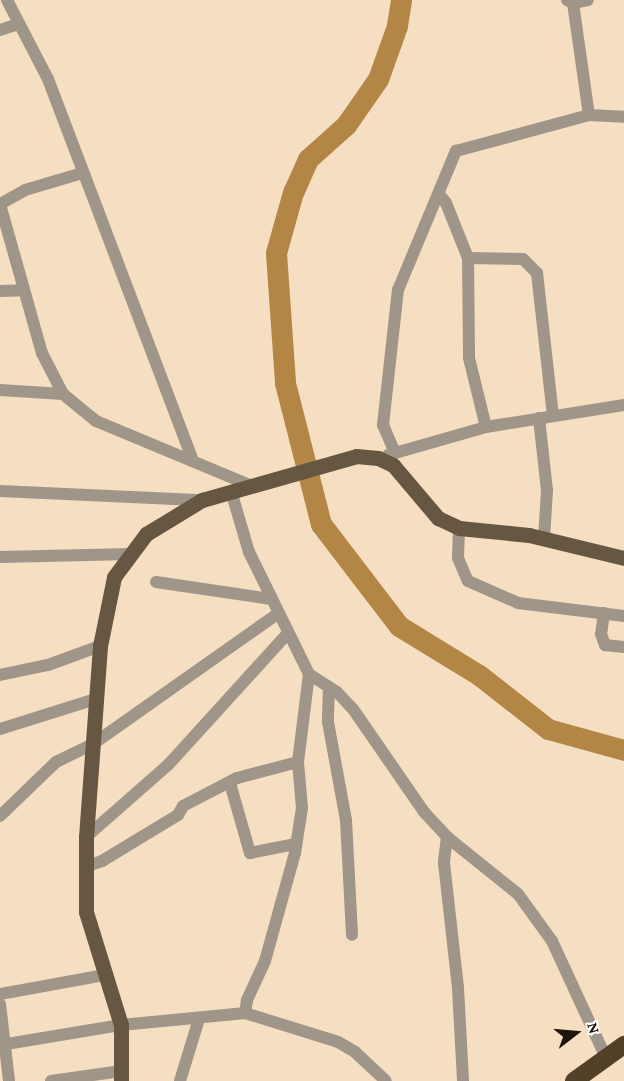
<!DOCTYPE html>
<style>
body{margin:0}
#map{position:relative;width:624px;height:1081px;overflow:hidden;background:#f5dec1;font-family:"Crimson Pro",serif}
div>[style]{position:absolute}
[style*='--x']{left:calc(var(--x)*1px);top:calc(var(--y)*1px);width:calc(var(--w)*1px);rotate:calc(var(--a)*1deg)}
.river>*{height:21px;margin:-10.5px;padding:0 10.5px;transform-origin:10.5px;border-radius:10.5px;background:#b48646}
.minor>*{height:12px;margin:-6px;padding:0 6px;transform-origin:6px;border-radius:6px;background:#9f9589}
.major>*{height:15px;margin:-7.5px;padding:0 7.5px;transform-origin:7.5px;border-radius:7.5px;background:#675641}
.highway>*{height:18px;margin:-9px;padding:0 9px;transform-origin:9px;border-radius:9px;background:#534028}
span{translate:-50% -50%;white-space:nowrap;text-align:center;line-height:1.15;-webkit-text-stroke:4.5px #fff;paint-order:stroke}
.north{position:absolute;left:546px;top:1003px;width:60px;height:60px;-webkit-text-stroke:4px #fff;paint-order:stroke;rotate:74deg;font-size:16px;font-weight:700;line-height:24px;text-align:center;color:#1e160c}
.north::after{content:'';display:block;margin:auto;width:21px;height:27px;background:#1e160c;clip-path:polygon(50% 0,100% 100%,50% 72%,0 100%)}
</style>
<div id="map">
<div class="river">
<div style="--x:401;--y:0;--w:26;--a:99"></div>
<div style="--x:397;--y:26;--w:56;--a:109.7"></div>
<div style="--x:378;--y:79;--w:56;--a:124.8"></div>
<div style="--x:346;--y:125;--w:51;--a:138.2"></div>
<div style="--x:308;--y:159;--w:36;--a:114"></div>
<div style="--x:293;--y:192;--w:63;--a:105.6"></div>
<div style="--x:276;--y:253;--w:130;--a:86"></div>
<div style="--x:285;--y:383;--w:146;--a:75.7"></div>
<div style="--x:321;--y:524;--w:128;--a:52.6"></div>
<div style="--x:399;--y:626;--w:94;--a:31.5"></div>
<div style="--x:479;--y:675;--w:88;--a:38"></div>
<div style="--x:548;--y:729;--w:79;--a:15.4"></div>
</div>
<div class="minor">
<div style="--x:7;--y:0;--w:89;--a:62.6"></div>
<div style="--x:48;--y:79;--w:405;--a:69.2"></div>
<div style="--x:567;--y:0;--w:7;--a:27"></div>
<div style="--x:573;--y:3;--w:113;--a:81.9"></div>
<div style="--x:573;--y:3;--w:15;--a:-11"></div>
<div style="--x:0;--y:30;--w:20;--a:-18"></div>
<div style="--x:439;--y:194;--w:11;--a:52"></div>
<div style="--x:446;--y:203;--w:59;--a:68.2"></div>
<div style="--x:468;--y:258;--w:100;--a:89.4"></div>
<div style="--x:469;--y:358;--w:71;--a:76.2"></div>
<div style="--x:0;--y:204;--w:155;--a:74.3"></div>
<div style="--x:42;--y:353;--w:46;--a:62.9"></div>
<div style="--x:63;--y:394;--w:43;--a:39.3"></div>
<div style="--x:96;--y:421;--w:167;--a:22.6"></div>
<div style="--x:0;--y:204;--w:29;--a:-29"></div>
<div style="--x:25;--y:190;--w:59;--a:-16.6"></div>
<div style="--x:468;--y:258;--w:55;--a:1"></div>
<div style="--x:523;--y:259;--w:20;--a:45"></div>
<div style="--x:537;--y:273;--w:143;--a:83.6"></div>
<div style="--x:0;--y:291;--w:24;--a:-2"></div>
<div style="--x:0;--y:390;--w:63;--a:3.6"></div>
<div style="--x:539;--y:418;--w:72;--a:83.7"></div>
<div style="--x:547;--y:490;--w:49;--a:93.5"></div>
<div style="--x:395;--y:453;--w:30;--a:-113"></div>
<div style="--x:383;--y:425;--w:136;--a:-83.7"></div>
<div style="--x:398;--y:290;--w:151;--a:-67.4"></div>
<div style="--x:456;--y:151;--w:138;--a:-15.1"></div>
<div style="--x:589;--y:115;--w:35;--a:3"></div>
<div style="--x:388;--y:455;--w:102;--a:-15.9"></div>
<div style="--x:486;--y:427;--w:140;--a:-9.1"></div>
<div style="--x:0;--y:491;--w:202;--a:2.6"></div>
<div style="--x:231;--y:491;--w:64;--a:73.6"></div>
<div style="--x:249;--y:552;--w:136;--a:63.8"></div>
<div style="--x:309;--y:674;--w:33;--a:33"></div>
<div style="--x:337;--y:692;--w:23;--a:47"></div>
<div style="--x:353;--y:709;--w:125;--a:55.4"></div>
<div style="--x:424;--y:812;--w:34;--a:47"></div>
<div style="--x:447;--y:837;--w:91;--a:38.8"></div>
<div style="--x:518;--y:894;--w:58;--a:54.1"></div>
<div style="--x:552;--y:941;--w:129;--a:65.2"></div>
<div style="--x:459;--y:528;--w:30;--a:92"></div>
<div style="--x:458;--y:558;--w:25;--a:67"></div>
<div style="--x:468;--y:581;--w:55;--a:23.7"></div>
<div style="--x:518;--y:603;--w:107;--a:7"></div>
<div style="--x:0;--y:557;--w:131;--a:-1.3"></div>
<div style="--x:156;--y:582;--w:116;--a:8.4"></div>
<div style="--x:604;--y:613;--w:21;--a:98"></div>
<div style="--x:601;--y:634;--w:12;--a:70"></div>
<div style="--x:605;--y:645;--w:19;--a:6"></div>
<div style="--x:0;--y:675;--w:49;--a:-11.8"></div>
<div style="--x:48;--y:665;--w:55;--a:-20.1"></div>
<div style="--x:329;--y:687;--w:35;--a:92"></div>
<div style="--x:328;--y:722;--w:100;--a:79.6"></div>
<div style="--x:346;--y:820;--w:115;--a:87"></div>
<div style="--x:0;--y:729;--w:101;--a:-17.4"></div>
<div style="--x:230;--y:783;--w:73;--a:74.1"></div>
<div style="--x:250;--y:853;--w:47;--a:-11.1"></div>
<div style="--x:0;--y:816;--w:78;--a:-44"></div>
<div style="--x:56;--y:762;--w:41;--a:-25.9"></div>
<div style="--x:93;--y:744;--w:225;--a:-35.2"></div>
<div style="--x:86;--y:837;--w:109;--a:-41.3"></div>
<div style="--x:168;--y:765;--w:177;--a:-47.7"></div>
<div style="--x:447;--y:837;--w:26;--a:97"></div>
<div style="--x:444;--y:863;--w:126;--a:83.6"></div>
<div style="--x:458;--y:988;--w:93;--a:86.9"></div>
<div style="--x:87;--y:866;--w:16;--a:-18"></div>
<div style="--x:102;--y:861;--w:89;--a:-31.2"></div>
<div style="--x:178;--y:815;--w:10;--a:-61"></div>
<div style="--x:183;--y:806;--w:61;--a:-27.4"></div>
<div style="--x:237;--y:778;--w:63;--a:-14.7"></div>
<div style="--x:0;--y:994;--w:107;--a:-10.3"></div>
<div style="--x:0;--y:1004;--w:78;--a:83.3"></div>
<div style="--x:245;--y:1013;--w:13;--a:-81"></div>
<div style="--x:247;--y:1000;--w:43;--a:-65.2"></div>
<div style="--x:265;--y:961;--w:112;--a:-74.5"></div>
<div style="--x:295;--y:853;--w:46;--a:-81.2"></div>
<div style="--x:302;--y:808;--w:46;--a:-95"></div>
<div style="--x:298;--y:762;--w:89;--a:-82.9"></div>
<div style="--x:0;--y:1045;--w:123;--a:-9.4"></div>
<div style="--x:121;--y:1025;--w:125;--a:-5.5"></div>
<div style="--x:245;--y:1013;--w:97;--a:17.3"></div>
<div style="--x:338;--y:1042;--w:20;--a:30"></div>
<div style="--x:355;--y:1052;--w:42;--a:43.1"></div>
<div style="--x:51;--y:1081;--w:71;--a:-8.1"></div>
<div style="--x:180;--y:1081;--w:65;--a:-73"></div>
</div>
<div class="major">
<div style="--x:121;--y:1081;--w:56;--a:-90"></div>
<div style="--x:121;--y:1025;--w:118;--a:-107.2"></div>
<div style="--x:86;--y:912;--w:75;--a:-90"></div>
<div style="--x:86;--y:837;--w:192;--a:-85.8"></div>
<div style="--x:100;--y:646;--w:70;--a:-78.5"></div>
<div style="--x:114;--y:577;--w:54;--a:-53.3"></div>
<div style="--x:146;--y:534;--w:66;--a:-31.3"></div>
<div style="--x:202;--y:500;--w:160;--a:-15.9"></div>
<div style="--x:356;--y:456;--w:22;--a:5"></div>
<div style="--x:378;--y:458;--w:17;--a:25"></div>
<div style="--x:393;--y:465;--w:70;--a:49.7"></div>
<div style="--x:438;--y:518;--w:23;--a:25"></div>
<div style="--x:459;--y:528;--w:70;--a:5.7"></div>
<div style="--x:529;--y:535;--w:98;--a:13.6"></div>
</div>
<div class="highway">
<div style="--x:574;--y:1081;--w:62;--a:-35.8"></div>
</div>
<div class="north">N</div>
</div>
